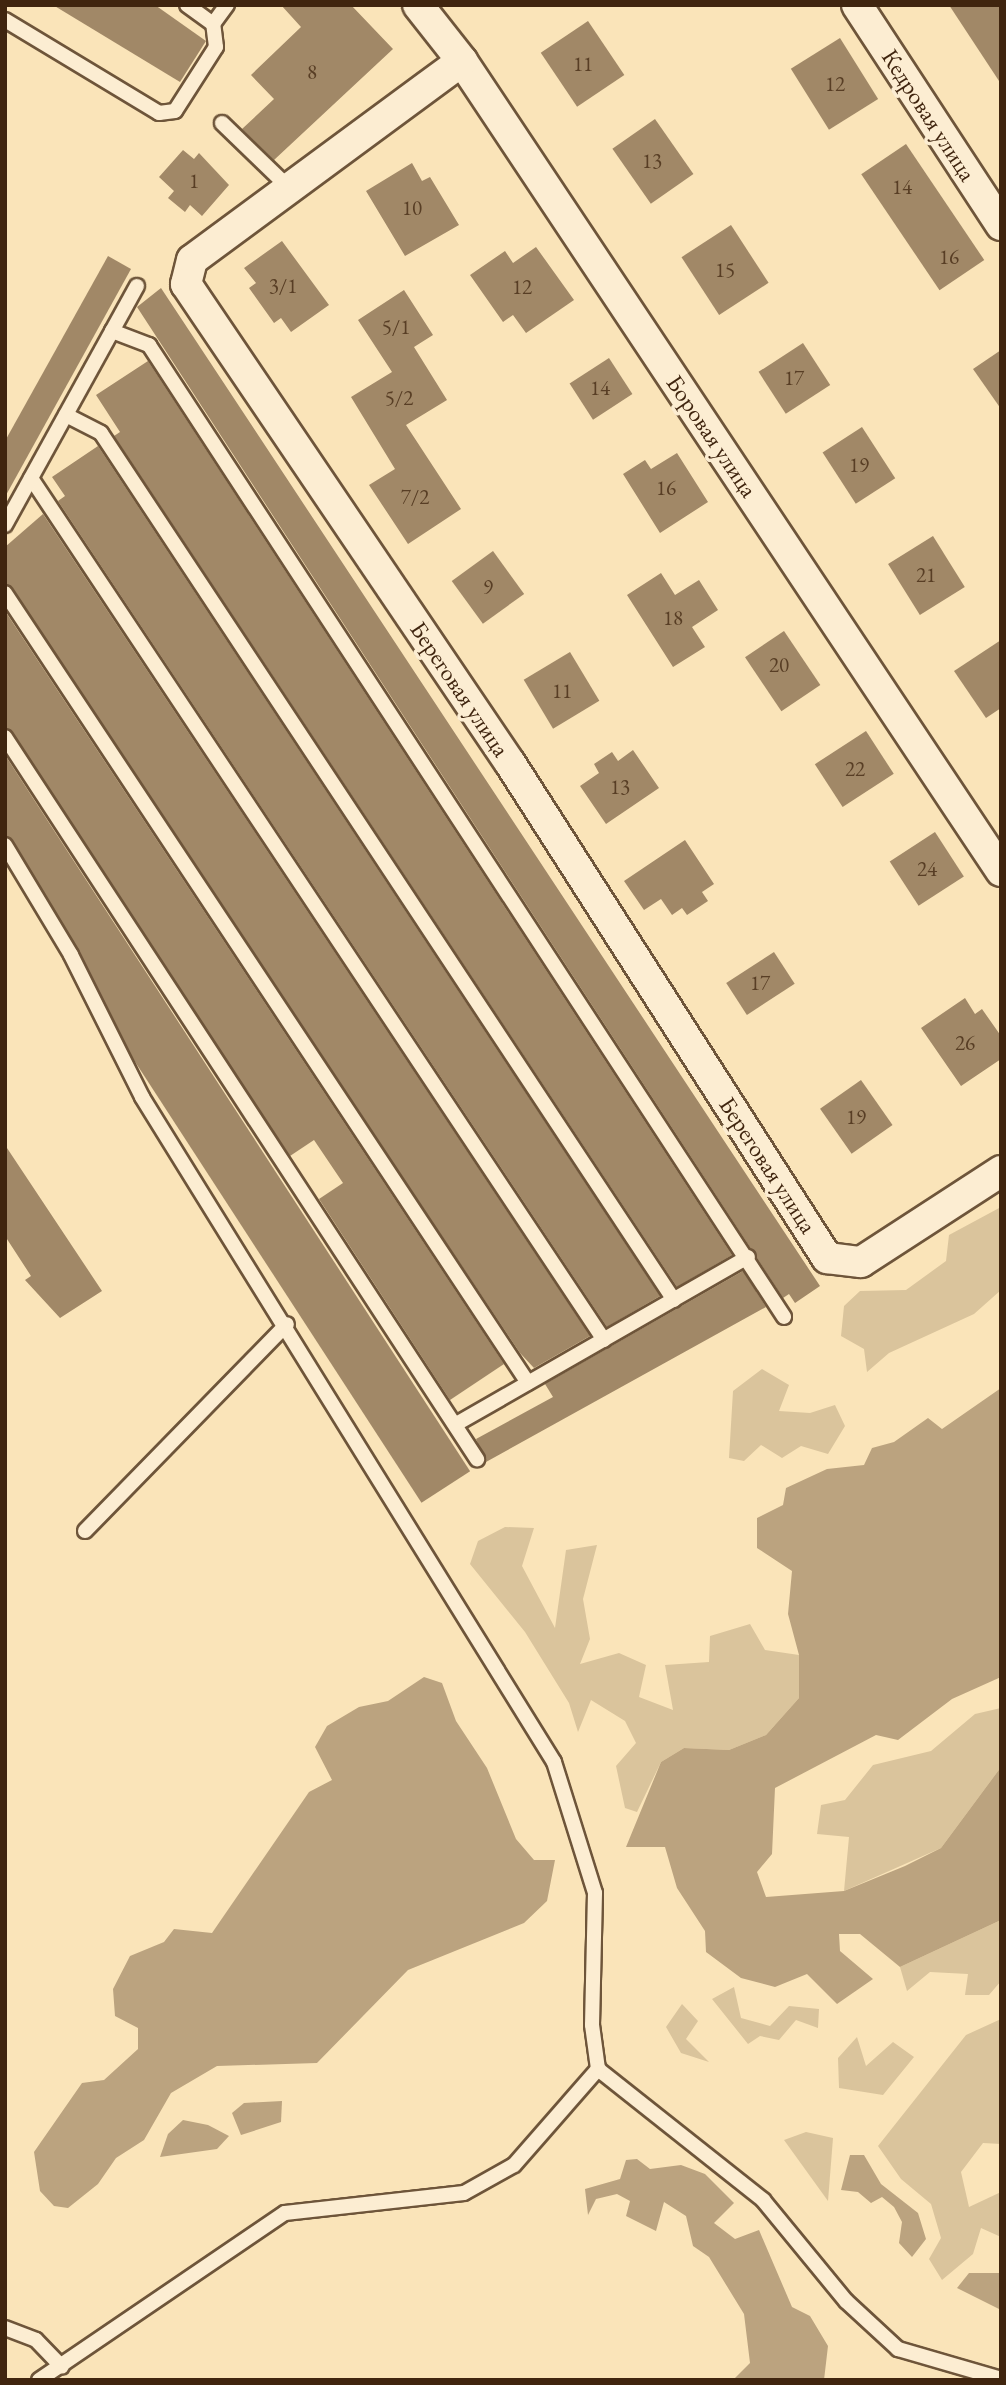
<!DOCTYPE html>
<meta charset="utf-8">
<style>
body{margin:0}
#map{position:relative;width:1006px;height:2385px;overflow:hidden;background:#fae4b9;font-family:"EB Garamond",serif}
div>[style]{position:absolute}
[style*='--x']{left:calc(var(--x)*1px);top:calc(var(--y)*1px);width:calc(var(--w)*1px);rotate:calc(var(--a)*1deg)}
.green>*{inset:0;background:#dac49c}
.water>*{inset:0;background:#bba37f}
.building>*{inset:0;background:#a18867;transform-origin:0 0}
.roads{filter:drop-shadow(2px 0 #6e553a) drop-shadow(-2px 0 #6e553a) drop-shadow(0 2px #6e553a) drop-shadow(0 -2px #6e553a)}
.lane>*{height:14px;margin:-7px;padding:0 7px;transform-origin:7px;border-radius:7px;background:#fcedd2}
.street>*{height:30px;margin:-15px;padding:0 15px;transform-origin:15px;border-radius:15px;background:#fcedd2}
span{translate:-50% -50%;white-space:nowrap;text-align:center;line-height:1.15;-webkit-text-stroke:7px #fcedd2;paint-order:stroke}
.number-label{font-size:21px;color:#583e25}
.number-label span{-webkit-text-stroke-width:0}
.street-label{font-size:24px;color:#40250f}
.frame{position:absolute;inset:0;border:7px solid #40250f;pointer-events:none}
</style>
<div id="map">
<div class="green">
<div style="clip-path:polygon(1001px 1207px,1001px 1290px,974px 1314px,889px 1353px,867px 1372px,864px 1349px,841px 1336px,844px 1306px,860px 1291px,906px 1290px,946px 1261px,949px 1235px)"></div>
<div style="clip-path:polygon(762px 1369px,789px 1385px,779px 1411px,810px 1413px,835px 1405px,845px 1426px,828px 1454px,801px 1446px,782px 1458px,761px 1445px,744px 1461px,729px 1458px,733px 1391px)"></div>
<div style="clip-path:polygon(505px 1527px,534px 1528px,522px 1566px,555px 1628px,566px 1550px,597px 1545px,583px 1599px,590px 1639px,580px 1664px,619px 1653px,646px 1665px,639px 1697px,673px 1710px,665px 1665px,709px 1662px,710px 1636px,750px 1624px,765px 1650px,799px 1655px,799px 1698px,766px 1735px,729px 1750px,684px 1748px,661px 1762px,637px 1812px,625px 1808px,616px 1766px,636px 1743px,625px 1721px,591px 1700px,578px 1732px,569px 1703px,525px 1632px,470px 1564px,478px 1541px)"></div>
<div style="clip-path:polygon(1001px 1708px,1001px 1767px,941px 1848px,844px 1891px,849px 1837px,817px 1834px,821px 1805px,845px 1800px,873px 1765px,931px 1751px,975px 1714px)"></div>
<div style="clip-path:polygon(1001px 1920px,1001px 1981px,989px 1995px,965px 1995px,968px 1974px,930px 1972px,907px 1991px,900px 1967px)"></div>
<div style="clip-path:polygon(734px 1987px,741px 2018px,770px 2026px,789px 2006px,819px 2009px,818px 2028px,796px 2020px,779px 2040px,760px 2036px,748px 2044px,712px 1999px)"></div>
<div style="clip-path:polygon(682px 2004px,698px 2021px,686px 2039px,709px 2062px,681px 2053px,666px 2027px)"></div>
<div style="clip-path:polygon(1001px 2019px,1001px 2144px,983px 2143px,961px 2172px,969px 2207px,1001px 2192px,1001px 2237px,981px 2228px,973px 2254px,942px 2280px,929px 2259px,941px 2238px,931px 2204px,901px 2179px,878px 2146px,966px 2035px)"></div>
<div style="clip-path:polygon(857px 2037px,866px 2066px,893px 2042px,914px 2057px,883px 2095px,839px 2088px,838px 2058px)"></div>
<div style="clip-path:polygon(806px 2132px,833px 2138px,828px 2201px,784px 2140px)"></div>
</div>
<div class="water">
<div style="clip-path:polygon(1001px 1388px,1001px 1677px,952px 1699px,898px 1740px,876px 1735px,775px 1788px,772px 1854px,757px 1872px,766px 1897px,844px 1891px,905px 1866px,941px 1848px,1001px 1767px,1001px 1920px,900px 1967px,860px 1934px,839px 1934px,840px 1951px,873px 1979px,837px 2004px,807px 1974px,775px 1987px,741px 1978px,706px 1952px,705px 1931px,677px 1888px,665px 1847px,626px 1847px,661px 1762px,684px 1748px,729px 1750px,766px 1735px,799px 1698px,799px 1655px,788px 1614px,792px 1571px,757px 1548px,757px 1518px,783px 1505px,786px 1488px,827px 1469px,864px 1465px,872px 1448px,894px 1442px,928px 1418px,942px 1429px)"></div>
<div style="clip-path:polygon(424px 1677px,442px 1683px,456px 1721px,487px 1768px,516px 1839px,534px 1860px,555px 1860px,547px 1901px,524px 1923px,408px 1970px,317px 2063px,217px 2066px,171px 2093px,144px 2140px,116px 2158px,98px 2184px,68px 2208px,54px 2206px,40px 2191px,34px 2152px,82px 2083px,104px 2080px,138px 2049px,138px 2028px,115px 2016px,113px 1989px,130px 1956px,164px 1942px,174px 1929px,212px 1933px,309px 1792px,332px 1780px,315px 1747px,327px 1726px,359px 1707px,388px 1701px)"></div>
<div style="clip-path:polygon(282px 2101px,281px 2122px,241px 2135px,232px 2113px,244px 2103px)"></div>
<div style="clip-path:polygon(183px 2120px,208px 2125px,229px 2136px,217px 2149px,160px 2157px,168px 2134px)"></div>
<div style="clip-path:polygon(850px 2155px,864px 2155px,881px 2184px,918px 2213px,926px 2239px,912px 2257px,899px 2243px,902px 2222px,894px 2207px,882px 2197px,871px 2203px,858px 2192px,841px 2190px)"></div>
<div style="clip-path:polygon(637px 2159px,650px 2169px,681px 2165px,705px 2174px,734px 2203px,714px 2223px,735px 2239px,759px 2230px,792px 2307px,810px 2316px,828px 2346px,824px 2380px,733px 2380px,750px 2363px,744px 2314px,709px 2257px,693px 2246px,686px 2216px,664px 2202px,656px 2231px,626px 2216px,630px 2201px,617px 2194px,596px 2199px,588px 2215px,585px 2189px,620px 2179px,626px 2160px)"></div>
<div style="clip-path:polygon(969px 2273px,1001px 2273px,1001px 2310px,957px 2288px)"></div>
</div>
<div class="building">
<div style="clip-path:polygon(53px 5px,155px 5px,206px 41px,180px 82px)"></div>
<div style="clip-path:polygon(281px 5px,351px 5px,393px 49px,274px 160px,242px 129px,274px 99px,251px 75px,301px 27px)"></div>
<div style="clip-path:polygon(949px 5px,1001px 5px,1001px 84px)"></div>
<div style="left:588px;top:21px;width:65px;height:57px;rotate:56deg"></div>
<div style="left:840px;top:38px;width:72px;height:58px;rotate:58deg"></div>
<div style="left:655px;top:119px;width:67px;height:52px;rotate:55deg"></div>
<div style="left:906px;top:144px;width:140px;height:54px;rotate:56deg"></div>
<div style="clip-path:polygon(183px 150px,194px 159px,199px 153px,229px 185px,202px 216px,190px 205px,185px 212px,168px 198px,174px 191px,159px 177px)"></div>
<div style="clip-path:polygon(412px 163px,422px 181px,430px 177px,459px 225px,405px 256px,366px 191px)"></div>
<div style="left:731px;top:225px;width:69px;height:59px;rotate:57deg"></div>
<div style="clip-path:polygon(282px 241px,329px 305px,291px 332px,281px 318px,274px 323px,249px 288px,256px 283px,244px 268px)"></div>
<div style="clip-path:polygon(536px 247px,574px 300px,526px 333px,513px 315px,503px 322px,470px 275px,505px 251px,513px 263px)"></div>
<div style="clip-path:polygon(108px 256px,131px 269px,5px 497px,5px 441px)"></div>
<div style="clip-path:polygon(161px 288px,820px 1286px,795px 1303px,789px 1294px,783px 1298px,137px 307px)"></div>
<div style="clip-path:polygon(404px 290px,433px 335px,414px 347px,447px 400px,406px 425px,461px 509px,408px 544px,369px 485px,395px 469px,351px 397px,392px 372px,358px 320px)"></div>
<div style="left:803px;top:343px;width:50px;height:53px;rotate:57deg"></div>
<div style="clip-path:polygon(1001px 350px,1001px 409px,973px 369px)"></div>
<div style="left:609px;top:358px;width:43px;height:47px;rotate:57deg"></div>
<div style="clip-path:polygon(148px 361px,732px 1255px,677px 1287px,114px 436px,120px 432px,96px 395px)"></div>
<div style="left:862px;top:427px;width:61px;height:47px;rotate:57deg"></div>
<div style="clip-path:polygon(98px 446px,660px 1296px,607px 1327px,58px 501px,65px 496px,52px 477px)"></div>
<div style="clip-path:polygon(677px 453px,708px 502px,660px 533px,623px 474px,645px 460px,651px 469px)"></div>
<div style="clip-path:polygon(43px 514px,590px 1336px,534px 1368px,520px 1353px,5px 583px,5px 547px)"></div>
<div style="left:933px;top:536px;width:60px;height:53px;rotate:58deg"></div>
<div style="left:493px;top:551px;width:53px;height:51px;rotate:54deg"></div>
<div style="clip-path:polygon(661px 573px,675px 595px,699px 580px,718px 610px,692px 627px,705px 647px,673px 667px,627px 595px)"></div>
<div style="clip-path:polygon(5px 611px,504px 1364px,450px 1400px,319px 1199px,343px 1183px,314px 1140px,290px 1156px,5px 727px)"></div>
<div style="left:784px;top:631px;width:65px;height:47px;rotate:56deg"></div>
<div style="clip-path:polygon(1001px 640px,1001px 708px,986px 718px,954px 671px)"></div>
<div style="left:570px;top:652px;width:57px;height:54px;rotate:59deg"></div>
<div style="left:866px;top:731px;width:51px;height:61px;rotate:57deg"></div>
<div style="clip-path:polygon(633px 750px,659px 788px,606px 824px,580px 786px,599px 773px,594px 764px,612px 752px,618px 761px)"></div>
<div style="left:5px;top:755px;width:854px;height:58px;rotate:57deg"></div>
<div style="left:935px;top:832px;width:53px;height:54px;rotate:57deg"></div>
<div style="clip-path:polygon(685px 840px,714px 884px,702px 892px,708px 901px,687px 915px,682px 908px,672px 915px,661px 899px,644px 910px,624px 881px)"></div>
<div style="left:774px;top:952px;width:38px;height:57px;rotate:57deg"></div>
<div style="clip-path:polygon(965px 998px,975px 1014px,982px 1009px,1001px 1036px,1001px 1059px,961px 1086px,921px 1028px)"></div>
<div style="left:861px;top:1080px;width:55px;height:50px;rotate:55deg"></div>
<div style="clip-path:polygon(5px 1145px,102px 1291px,60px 1318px,25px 1280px,31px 1276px,5px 1236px)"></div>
<div style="clip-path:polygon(743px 1271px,766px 1307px,486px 1462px,476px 1439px,553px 1397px,545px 1384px)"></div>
</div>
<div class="roads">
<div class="lane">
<div style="--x:187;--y:5;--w:32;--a:36"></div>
<div style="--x:5;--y:20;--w:180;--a:31.1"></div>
<div style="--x:159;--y:113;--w:16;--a:-7"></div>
<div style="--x:175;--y:111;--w:76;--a:-57.4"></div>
<div style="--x:216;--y:47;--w:23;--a:-97"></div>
<div style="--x:213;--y:24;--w:24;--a:-54"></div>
<div style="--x:222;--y:123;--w:93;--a:44.1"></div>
<div style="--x:112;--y:331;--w:40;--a:21"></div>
<div style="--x:149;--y:345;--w:1161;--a:56.84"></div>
<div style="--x:66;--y:415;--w:39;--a:27"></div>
<div style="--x:101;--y:433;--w:1039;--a:56.54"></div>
<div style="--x:31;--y:478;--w:1035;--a:56.39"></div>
<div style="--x:5;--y:525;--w:273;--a:-61.1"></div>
<div style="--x:5;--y:593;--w:947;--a:56.49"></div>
<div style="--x:5;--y:737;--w:863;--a:56.83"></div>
<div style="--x:5;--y:845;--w:128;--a:59"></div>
<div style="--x:71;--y:955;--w:159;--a:63.4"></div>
<div style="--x:142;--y:1097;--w:782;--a:58.22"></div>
<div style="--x:554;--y:1762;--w:137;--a:72.6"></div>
<div style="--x:595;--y:1893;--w:132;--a:91.3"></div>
<div style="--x:592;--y:2025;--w:44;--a:82.2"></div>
<div style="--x:598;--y:2069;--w:211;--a:38.4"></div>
<div style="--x:763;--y:2200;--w:131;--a:50.6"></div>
<div style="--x:846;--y:2301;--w:71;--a:42.7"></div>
<div style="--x:898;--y:2349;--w:107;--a:16.2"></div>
<div style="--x:458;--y:1423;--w:334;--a:-29.8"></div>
<div style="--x:85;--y:1531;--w:289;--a:-45.7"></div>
<div style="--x:5;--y:2328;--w:33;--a:21"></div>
<div style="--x:36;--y:2340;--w:37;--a:46"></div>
<div style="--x:39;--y:2380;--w:297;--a:-34.2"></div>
<div style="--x:285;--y:2213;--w:180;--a:-6.4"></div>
<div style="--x:464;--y:2193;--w:57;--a:-29.2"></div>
<div style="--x:514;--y:2165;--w:128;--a:-48.8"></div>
</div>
<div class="street">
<div style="--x:418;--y:5;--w:71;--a:51.8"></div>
<div style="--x:462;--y:61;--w:973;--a:56.36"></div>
<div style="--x:857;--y:5;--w:263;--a:56.8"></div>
<div style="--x:462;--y:61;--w:335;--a:143.6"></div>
<div style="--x:192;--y:260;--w:25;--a:104"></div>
<div style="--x:186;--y:284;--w:578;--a:55.93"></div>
<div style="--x:510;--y:763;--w:588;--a:57.36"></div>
<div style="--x:827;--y:1258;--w:34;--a:7"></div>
<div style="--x:861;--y:1262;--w:167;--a:-33"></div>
</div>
</div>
<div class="number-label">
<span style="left:583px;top:64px">11</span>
<span style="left:312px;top:72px">8</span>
<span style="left:835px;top:84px">12</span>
<span style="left:652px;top:161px">13</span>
<span style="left:194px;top:181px">1</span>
<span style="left:902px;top:187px">14</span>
<span style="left:412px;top:208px">10</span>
<span style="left:949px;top:257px">16</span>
<span style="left:725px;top:270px">15</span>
<span style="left:283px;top:286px">3/1</span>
<span style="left:522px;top:287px">12</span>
<span style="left:396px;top:327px">5/1</span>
<span style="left:794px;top:378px">17</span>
<span style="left:600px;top:388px">14</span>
<span style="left:399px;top:398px">5/2</span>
<span style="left:859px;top:465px">19</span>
<span style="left:666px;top:488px">16</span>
<span style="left:415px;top:497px">7/2</span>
<span style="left:926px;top:575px">21</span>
<span style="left:488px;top:587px">9</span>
<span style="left:673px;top:618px">18</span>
<span style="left:779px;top:665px">20</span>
<span style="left:562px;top:691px">11</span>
<span style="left:855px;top:769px">22</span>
<span style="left:620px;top:787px">13</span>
<span style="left:927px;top:869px">24</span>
<span style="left:760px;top:983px">17</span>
<span style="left:965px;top:1043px">26</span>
<span style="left:856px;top:1117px">19</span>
</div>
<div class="street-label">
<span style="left:929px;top:115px;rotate:57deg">Кедровая улица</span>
<span style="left:712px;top:436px;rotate:56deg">Боровая улица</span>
<span style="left:460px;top:689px;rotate:56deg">Береговая улица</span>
<span style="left:768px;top:1165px;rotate:57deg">Береговая улица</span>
</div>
<div class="frame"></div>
</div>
